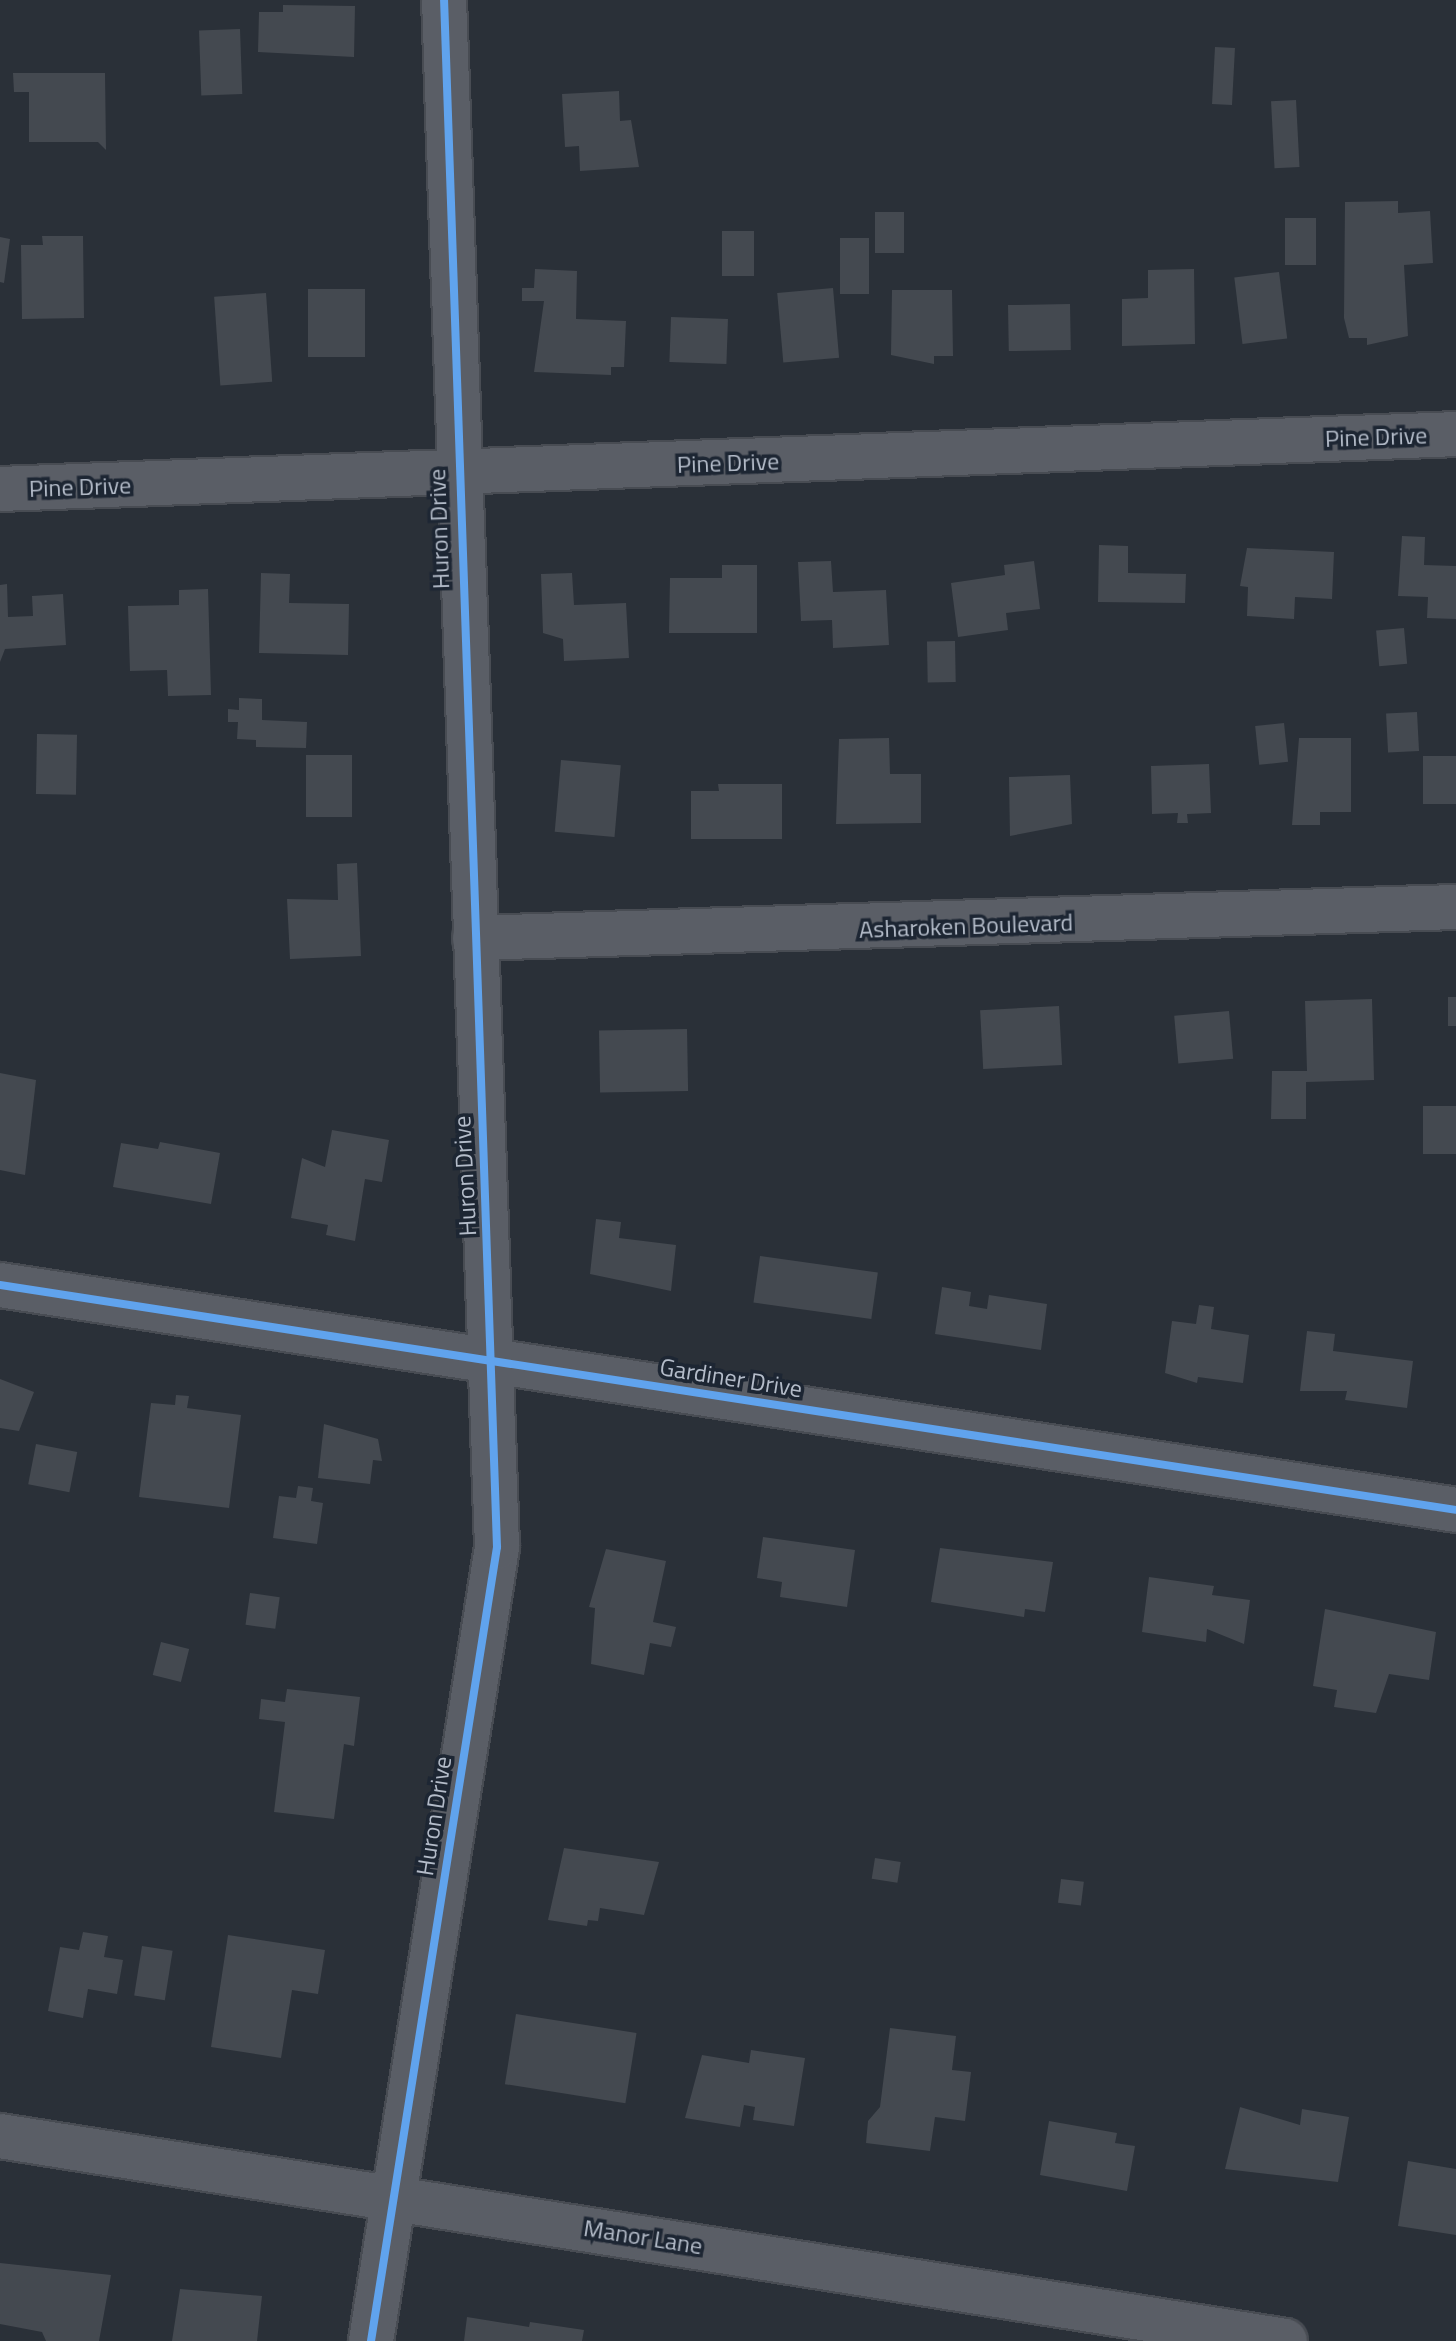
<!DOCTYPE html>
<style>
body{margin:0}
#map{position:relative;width:1456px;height:2341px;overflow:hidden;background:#2a3038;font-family:"Titillium Web",sans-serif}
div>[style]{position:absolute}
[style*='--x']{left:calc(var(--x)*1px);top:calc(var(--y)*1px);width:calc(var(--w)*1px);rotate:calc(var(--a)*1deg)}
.building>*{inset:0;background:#444950;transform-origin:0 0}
.roads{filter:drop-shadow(2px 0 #484c53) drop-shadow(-2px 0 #484c53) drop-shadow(0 2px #484c53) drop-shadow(0 -2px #484c53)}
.minor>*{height:44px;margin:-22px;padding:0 22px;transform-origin:22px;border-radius:22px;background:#5a5e66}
.cycleway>*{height:8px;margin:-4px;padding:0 4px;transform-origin:4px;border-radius:4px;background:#60a3ed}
span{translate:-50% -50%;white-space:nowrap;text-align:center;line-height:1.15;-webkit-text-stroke:7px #1d2633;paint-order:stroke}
.street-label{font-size:24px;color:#b4bcc9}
</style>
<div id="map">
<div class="building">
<div style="clip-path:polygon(283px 5px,355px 6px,354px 57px,258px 52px,259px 12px,283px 12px)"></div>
<div style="left:240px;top:29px;width:65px;height:41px;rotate:88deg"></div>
<div style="left:1215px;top:47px;width:20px;height:57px;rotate:3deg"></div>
<div style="clip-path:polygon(13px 73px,105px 73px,106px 150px,98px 142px,29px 142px,29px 92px,14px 92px)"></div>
<div style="clip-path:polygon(619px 91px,620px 121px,631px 120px,639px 167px,580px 171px,579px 146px,565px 147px,562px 94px)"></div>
<div style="left:1296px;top:100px;width:67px;height:25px;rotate:87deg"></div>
<div style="clip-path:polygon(1398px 201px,1398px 213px,1430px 211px,1433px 263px,1404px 265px,1408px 336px,1367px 345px,1367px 338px,1349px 338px,1344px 318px,1345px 202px)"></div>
<div style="left:875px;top:212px;width:29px;height:41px"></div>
<div style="left:1285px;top:218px;width:31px;height:47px"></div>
<div style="left:722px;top:231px;width:32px;height:45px"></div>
<div style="clip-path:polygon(42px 236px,83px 236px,84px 318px,22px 319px,21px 245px,43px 245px)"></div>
<div style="clip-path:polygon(0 237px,10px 239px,4px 283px,0 282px)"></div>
<div style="left:840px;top:238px;width:29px;height:56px"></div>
<div style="clip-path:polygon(535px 269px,577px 271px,576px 319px,626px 321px,624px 367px,611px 367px,611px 375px,534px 372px,544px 301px,522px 301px,522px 288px,534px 288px)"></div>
<div style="clip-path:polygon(1194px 269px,1195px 344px,1122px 346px,1122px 299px,1148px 298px,1148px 270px)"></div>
<div style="left:1279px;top:272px;width:67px;height:45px;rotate:83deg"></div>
<div style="left:833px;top:288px;width:70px;height:56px;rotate:85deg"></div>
<div style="left:308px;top:289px;width:57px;height:68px"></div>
<div style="clip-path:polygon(892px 290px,952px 290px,953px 356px,934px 356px,934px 364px,891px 355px)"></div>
<div style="left:266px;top:293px;width:89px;height:52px;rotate:86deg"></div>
<div style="left:1070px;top:304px;width:46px;height:62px;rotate:89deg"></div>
<div style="left:671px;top:317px;width:57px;height:45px;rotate:2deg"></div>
<div style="clip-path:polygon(1402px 536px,1425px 537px,1424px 565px,1456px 566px,1456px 619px,1427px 618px,1428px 597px,1398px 596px)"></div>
<div style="clip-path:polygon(1099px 545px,1128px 546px,1128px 573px,1186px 574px,1185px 603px,1098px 602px)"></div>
<div style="clip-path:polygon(1247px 548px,1334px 552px,1332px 599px,1295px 597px,1294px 619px,1247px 616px,1248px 587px,1240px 586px)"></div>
<div style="clip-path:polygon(831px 561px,833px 592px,886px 590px,889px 645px,833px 648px,832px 620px,801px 621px,798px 562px)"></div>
<div style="clip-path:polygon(1034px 561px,1040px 609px,1006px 613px,1008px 630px,958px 637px,951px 583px,1005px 575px,1004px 565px)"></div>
<div style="clip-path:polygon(722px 565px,757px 565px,757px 633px,669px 633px,670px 578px,722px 578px)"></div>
<div style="clip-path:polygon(261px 573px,290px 574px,289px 603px,349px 604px,348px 655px,259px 653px)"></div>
<div style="clip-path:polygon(572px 573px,574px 605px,626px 603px,629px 658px,564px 661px,563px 639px,543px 633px,541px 574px)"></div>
<div style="clip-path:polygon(7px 584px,8px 617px,33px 616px,32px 596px,63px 594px,66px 645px,5px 649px,0 662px,0 585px)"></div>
<div style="clip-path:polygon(208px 589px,211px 695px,168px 696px,167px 670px,130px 671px,128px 606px,179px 605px,179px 590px)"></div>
<div style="left:1404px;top:628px;width:36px;height:28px;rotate:85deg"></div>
<div style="left:955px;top:641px;width:41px;height:28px;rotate:89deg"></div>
<div style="clip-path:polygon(239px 698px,262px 699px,262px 720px,307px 722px,306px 748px,256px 747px,256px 740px,237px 739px,238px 722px,228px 722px,228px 709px,239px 710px)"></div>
<div style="left:1417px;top:712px;width:39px;height:31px;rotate:87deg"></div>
<div style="left:1284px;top:723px;width:39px;height:29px;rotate:84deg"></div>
<div style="left:37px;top:734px;width:40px;height:60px;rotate:1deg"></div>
<div style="clip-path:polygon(889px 738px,890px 774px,921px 774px,921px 823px,836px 824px,839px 739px)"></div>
<div style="clip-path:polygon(1299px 738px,1351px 738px,1351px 812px,1320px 812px,1320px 825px,1292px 825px)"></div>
<div style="left:306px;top:755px;width:46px;height:62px"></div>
<div style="left:1423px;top:756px;width:33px;height:48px"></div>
<div style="left:561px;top:760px;width:60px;height:72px;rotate:5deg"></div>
<div style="clip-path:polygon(1209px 764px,1211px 813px,1187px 814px,1188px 823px,1177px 823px,1178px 813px,1152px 814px,1151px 766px)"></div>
<div style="clip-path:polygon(1070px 775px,1072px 824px,1010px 836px,1009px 777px)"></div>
<div style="clip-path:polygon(718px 784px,782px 784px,782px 839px,691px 839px,691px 791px,719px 791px)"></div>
<div style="clip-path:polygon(357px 863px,361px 956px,290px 959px,287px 899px,338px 900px,337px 864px)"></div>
<div style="left:1448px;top:997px;width:8px;height:29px"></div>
<div style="clip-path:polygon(1372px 999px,1374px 1080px,1306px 1082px,1306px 1119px,1271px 1119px,1272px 1071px,1307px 1071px,1305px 1001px)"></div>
<div style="left:1059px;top:1006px;width:59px;height:79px;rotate:87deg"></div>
<div style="left:1229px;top:1011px;width:48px;height:55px;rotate:85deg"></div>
<div style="left:687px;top:1029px;width:62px;height:88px;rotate:89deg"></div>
<div style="clip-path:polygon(0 1073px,36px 1080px,25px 1175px,0 1170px)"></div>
<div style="left:1423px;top:1106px;width:33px;height:48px"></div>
<div style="clip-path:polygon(332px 1130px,389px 1140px,382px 1182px,365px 1179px,355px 1241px,326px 1235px,328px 1225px,291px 1218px,302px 1158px,325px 1167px)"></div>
<div style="clip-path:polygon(160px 1142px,220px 1153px,211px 1204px,113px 1187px,121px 1143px,158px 1149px)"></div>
<div style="clip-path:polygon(596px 1219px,621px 1222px,619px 1238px,676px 1245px,671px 1291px,590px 1274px)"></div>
<div style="left:760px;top:1256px;width:119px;height:47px;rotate:8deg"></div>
<div style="clip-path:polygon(942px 1287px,971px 1292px,969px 1306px,987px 1309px,989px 1295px,1047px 1304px,1041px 1350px,935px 1334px)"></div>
<div style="clip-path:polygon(1199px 1305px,1214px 1307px,1211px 1329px,1249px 1335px,1243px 1383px,1198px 1377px,1197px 1383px,1165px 1373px,1172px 1321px,1196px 1324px)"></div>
<div style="clip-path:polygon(1307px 1331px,1335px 1334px,1333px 1351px,1413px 1361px,1407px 1408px,1345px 1400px,1347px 1391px,1300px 1391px)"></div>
<div style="clip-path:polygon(0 1379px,34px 1392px,19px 1431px,0 1428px)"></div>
<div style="clip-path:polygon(176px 1395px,189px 1396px,187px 1408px,241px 1415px,229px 1508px,139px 1497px,151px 1403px,175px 1405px)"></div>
<div style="clip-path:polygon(324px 1424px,378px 1439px,382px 1461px,373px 1460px,370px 1484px,318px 1478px)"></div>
<div style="left:36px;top:1444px;width:42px;height:41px;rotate:11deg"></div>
<div style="clip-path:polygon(298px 1486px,313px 1488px,311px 1501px,323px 1503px,317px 1544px,273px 1538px,279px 1496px,296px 1498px)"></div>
<div style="clip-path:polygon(763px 1537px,855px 1550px,847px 1607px,780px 1597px,782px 1582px,757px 1578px)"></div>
<div style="clip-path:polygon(940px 1548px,1053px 1562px,1045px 1612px,1025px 1609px,1024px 1617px,931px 1602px)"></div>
<div style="clip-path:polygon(606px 1549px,666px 1561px,653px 1622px,676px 1627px,671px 1647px,650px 1643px,644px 1675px,591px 1664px,595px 1608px,589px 1607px)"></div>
<div style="clip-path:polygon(1149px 1577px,1214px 1586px,1212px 1595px,1250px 1600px,1244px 1644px,1207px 1629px,1206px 1642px,1142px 1632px)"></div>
<div style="left:250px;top:1593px;width:30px;height:32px;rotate:8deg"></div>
<div style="clip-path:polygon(1325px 1609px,1436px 1632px,1429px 1680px,1389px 1674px,1376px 1713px,1334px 1707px,1337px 1690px,1313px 1686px)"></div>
<div style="left:161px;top:1642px;width:29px;height:34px;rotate:14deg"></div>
<div style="clip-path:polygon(287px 1689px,360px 1697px,354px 1746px,344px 1744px,334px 1819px,274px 1812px,285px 1722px,259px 1719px,261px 1699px,285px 1702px)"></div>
<div style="clip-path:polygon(564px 1848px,659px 1862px,644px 1915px,600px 1908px,598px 1921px,588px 1920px,587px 1926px,548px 1920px)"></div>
<div style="left:875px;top:1858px;width:26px;height:21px;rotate:9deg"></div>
<div style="left:1061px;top:1879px;width:23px;height:24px;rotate:7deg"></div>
<div style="clip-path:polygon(83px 1932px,108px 1936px,104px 1957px,123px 1960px,117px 1994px,88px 1989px,83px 2018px,48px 2011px,60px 1947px,79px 1950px)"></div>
<div style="clip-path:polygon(228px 1935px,325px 1950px,318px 1994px,292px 1990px,281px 2058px,211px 2047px)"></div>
<div style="left:142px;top:1946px;width:31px;height:50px;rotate:9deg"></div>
<div style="left:516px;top:2014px;width:122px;height:71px;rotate:9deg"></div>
<div style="clip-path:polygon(890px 2028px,956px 2036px,952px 2070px,971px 2072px,965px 2121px,935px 2117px,930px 2151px,866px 2143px,868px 2121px,880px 2107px)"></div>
<div style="clip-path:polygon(751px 2050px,805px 2058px,794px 2126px,753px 2120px,755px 2107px,744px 2105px,740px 2127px,685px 2118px,702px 2055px,749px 2063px)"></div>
<div style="clip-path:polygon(1240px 2107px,1300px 2125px,1302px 2109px,1349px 2117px,1338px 2182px,1225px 2169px)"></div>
<div style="clip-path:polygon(1049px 2121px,1117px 2133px,1115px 2143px,1135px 2146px,1127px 2191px,1040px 2175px)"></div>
<div style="clip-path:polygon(1408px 2161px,1456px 2169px,1456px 2235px,1398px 2226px)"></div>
<div style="clip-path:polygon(0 2263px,111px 2275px,99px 2341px,46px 2341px,42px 2332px,0 2324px)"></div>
<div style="clip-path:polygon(180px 2289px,262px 2296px,257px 2341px,172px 2341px)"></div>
<div style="clip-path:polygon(467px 2317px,529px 2327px,530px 2322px,584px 2330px,582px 2341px,464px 2341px)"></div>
</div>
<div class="roads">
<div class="minor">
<div style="--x:0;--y:489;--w:1457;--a:-2.16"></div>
<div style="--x:475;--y:938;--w:981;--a:-1.81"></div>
<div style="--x:0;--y:1285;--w:1473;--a:8.78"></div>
<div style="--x:0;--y:2136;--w:1301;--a:9.06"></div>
<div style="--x:371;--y:2341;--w:804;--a:-80.98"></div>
<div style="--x:497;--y:1547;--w:1548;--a:-91.96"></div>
</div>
</div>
<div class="cycleway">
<div style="--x:0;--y:1285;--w:1473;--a:8.78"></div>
<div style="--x:371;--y:2341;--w:804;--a:-80.98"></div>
<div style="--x:497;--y:1547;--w:1548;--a:-91.96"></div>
</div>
<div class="street-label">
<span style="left:1376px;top:437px;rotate:-2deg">Pine Drive</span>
<span style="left:728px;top:463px;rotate:-2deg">Pine Drive</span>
<span style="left:80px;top:487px;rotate:-2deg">Pine Drive</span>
<span style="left:439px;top:529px;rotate:-92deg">Huron Drive</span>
<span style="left:966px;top:926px;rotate:-2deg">Asharoken Boulevard</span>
<span style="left:465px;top:1176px;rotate:-93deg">Huron Drive</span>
<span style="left:731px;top:1378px;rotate:9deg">Gardiner Drive</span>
<span style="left:434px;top:1816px;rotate:-81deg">Huron Drive</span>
<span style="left:643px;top:2237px;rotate:9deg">Manor Lane</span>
</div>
</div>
